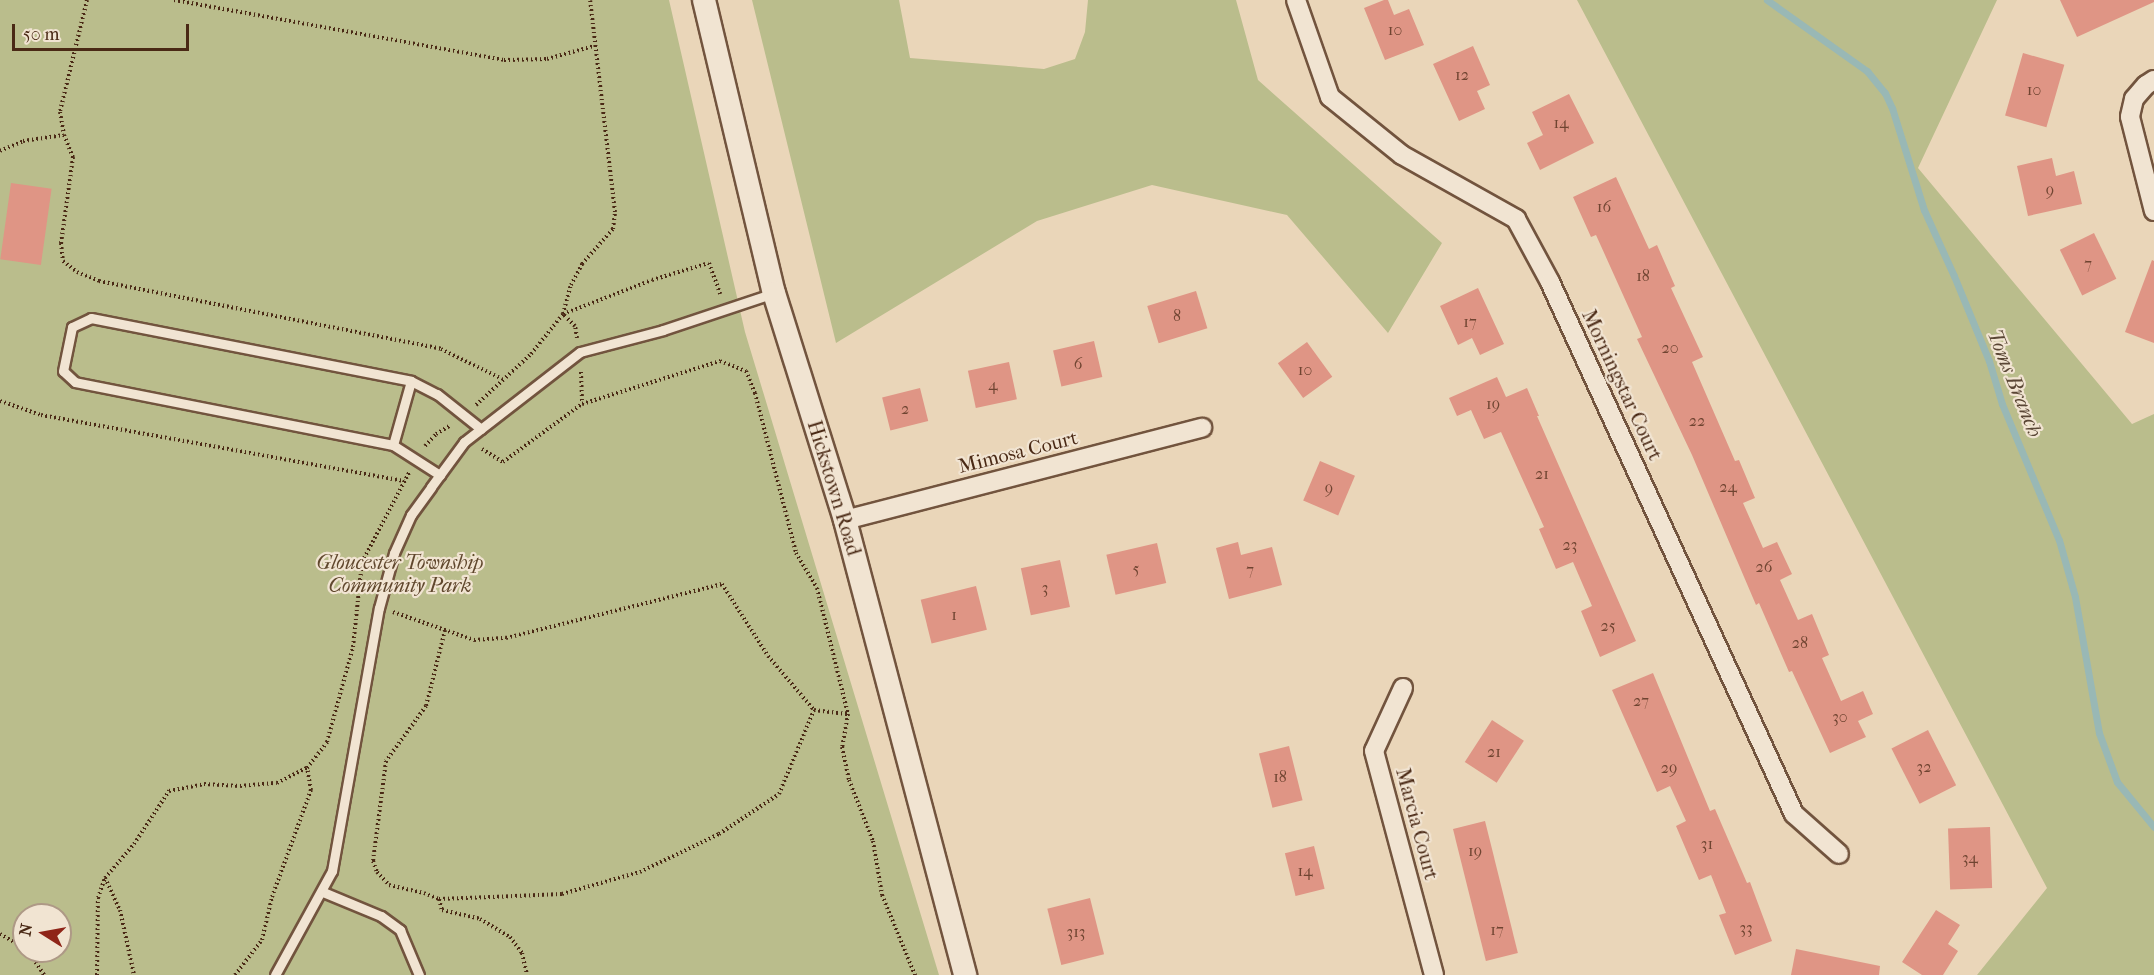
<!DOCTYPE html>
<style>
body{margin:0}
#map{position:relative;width:2154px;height:975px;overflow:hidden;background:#ead6b9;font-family:"IM FELL French Canon",serif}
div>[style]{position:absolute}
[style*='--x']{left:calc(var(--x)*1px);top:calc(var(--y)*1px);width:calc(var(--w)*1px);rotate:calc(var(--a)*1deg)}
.green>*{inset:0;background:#babd8c}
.stream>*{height:7px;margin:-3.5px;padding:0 3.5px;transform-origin:3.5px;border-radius:3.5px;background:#99b8b5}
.building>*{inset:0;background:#df9585;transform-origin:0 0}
.path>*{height:4px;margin-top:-2px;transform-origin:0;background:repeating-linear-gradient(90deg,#4a2915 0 1.5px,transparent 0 4.5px)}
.roads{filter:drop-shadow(2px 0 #72543e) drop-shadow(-2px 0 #72543e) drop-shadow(0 2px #72543e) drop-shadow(0 -2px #72543e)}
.service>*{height:9px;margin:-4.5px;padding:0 4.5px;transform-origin:4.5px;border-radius:4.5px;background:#f1e4d2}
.minor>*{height:18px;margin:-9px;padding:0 9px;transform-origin:9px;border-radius:9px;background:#f1e4d2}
.tertiary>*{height:22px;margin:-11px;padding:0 11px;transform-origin:11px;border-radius:11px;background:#f1e4d2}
span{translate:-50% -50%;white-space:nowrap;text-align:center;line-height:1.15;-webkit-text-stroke:4.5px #f1e4d2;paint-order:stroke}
.number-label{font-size:16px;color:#6f4431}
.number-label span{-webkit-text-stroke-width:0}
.street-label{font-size:20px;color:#4a2915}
.park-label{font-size:20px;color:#60472d;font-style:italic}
.water-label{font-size:21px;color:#5a4635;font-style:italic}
.north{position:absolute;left:12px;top:903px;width:60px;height:60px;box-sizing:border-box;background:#f1e4d2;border:2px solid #ae9986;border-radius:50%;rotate:281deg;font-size:16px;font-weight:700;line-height:24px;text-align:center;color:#4a2915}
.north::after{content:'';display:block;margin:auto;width:21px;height:27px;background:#8f2418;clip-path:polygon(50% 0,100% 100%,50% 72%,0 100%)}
.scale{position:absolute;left:12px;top:24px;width:177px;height:27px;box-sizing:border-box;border:3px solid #4a2915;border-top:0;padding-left:8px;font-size:18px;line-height:21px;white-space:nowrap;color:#4a2915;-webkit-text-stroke:4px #f1e4d2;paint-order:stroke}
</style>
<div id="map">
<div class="green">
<div style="clip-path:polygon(evenodd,0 0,669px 0,745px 332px,939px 975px,0 975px,0 0,24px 915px,60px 915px,60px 951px,24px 951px,24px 915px)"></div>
<div style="clip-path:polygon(752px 0,899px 0,910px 58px,1044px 69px,1075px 59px,1085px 32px,1088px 0,1236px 0,1258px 80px,1442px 243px,1388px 333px,1287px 215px,1152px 185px,1037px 221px,836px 343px)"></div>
<div style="clip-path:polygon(1577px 0,1997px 0,1918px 168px,2132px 424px,2154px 414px,2154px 975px,1977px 975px,2047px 888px)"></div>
</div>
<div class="stream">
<div style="--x:1767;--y:0;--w:123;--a:35.4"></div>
<div style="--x:1867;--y:71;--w:28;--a:51"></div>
<div style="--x:1885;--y:93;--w:17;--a:65"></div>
<div style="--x:1892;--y:108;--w:107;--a:72.6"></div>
<div style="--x:1924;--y:210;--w:72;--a:65.6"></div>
<div style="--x:1954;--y:276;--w:92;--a:67.6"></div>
<div style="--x:1989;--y:361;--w:45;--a:73.2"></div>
<div style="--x:2002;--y:404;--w:147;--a:67.3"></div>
<div style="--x:2059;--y:540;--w:59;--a:74.3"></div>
<div style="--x:2075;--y:597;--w:138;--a:80"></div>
<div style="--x:2099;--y:733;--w:52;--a:69.8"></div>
<div style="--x:2117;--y:782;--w:58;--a:50.6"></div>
</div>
<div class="building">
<div style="clip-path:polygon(1384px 0,1388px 0,1394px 15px,1409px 9px,1424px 45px,1385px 60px,1364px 8px)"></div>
<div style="clip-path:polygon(2060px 0,2154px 0,2154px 2px,2077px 37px)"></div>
<div style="clip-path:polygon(1473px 46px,1490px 85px,1477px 91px,1485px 109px,1459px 121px,1433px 64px)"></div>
<div style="left:2023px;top:53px;width:43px;height:65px;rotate:16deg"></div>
<div style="clip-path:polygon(1569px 94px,1594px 143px,1540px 170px,1527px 143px,1543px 135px,1532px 112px)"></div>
<div style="clip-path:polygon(2052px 158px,2056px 176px,2074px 171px,2082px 204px,2028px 216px,2017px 166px)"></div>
<div style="clip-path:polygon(1616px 177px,1649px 249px,1657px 245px,1675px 286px,1671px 288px,1703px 357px,1692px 362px,1735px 461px,1739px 460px,1755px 498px,1743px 503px,1763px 548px,1777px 542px,1792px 574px,1780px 580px,1798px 620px,1812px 614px,1829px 655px,1822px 658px,1841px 701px,1863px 691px,1873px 714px,1858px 721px,1866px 737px,1830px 753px,1792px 671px,1789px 672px,1759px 603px,1756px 605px,1692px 455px,1637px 339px,1642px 337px,1596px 235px,1591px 237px,1573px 197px)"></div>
<div style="left:11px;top:183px;width:41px;height:77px;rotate:8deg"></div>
<div style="left:2094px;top:233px;width:51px;height:38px;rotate:64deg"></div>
<div style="clip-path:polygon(2152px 260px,2154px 261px,2154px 343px,2125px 332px)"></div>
<div style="clip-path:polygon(1478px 288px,1504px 344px,1480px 355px,1472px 338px,1458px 345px,1440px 306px)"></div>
<div style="left:1196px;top:291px;width:39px;height:51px;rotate:73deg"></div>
<div style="left:1094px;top:341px;width:37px;height:42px;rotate:77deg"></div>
<div style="left:1307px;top:342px;width:43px;height:36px;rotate:54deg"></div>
<div style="left:1009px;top:362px;width:38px;height:42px;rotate:78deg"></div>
<div style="clip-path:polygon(1497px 377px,1506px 397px,1527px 388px,1539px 416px,1537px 416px,1636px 641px,1600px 657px,1581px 611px,1592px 606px,1573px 562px,1556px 569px,1539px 529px,1544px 527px,1501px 432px,1484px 439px,1471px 410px,1457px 416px,1449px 398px)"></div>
<div style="left:920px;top:388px;width:34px;height:39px;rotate:76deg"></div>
<div style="left:1320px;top:461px;width:38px;height:43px;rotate:23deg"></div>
<div style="clip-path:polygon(1238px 542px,1241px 555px,1272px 547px,1282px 585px,1229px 599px,1216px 548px)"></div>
<div style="left:1157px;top:543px;width:41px;height:52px;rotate:77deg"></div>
<div style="left:1060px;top:560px;width:48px;height:40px;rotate:78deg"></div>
<div style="left:976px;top:586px;width:45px;height:57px;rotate:76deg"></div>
<div style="clip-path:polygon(1653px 673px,1710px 811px,1715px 809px,1747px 883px,1750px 882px,1772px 941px,1735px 955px,1719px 915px,1726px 913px,1711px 875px,1699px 880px,1676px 826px,1686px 821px,1670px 786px,1657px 792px,1612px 690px)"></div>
<div style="left:1492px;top:720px;width:38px;height:50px;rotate:33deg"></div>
<div style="left:1928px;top:730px;width:62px;height:41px;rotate:63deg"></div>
<div style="left:1289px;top:746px;width:56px;height:31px;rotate:76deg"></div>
<div style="left:1485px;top:821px;width:136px;height:33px;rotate:76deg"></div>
<div style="left:1990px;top:827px;width:61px;height:42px;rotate:88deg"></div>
<div style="left:1314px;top:846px;width:44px;height:30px;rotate:76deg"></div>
<div style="left:1090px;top:898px;width:58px;height:44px;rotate:76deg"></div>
<div style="clip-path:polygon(1936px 910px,1960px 925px,1948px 944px,1958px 951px,1943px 975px,1922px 975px,1902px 962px)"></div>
<div style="clip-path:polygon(1796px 949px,1880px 966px,1879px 975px,1791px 975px)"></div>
</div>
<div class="path">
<div style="--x:87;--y:0;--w:115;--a:103.6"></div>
<div style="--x:60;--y:112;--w:23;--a:80"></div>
<div style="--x:64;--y:135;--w:24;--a:68"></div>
<div style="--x:73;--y:157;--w:87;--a:97.9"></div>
<div style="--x:61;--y:243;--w:18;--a:84"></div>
<div style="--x:63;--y:261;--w:18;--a:38"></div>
<div style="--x:77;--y:272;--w:24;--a:22"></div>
<div style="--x:99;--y:281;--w:349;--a:11.2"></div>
<div style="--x:441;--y:349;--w:68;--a:26.2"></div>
<div style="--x:174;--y:0;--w:335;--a:10.3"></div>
<div style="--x:504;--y:60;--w:43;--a:-1.3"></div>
<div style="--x:547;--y:59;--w:49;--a:-15.5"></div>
<div style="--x:0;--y:151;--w:25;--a:-23"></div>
<div style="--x:23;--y:141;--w:41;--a:-8.3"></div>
<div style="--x:577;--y:338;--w:12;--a:-99"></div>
<div style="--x:575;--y:326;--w:17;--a:-135"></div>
<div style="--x:563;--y:314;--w:95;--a:-20.9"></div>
<div style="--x:652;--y:280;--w:59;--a:-16.6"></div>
<div style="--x:709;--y:263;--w:33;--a:70"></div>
<div style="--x:581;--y:372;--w:32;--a:88"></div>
<div style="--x:0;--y:401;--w:43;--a:18.9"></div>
<div style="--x:41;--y:415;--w:369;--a:10.3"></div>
<div style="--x:476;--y:405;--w:75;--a:-42.8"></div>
<div style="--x:531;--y:354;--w:51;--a:-51.3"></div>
<div style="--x:563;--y:314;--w:30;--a:-75"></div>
<div style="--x:571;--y:285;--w:24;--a:-62"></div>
<div style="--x:582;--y:264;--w:47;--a:-48.5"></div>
<div style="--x:613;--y:229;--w:17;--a:-83"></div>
<div style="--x:615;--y:212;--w:213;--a:-96.7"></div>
<div style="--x:425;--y:446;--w:16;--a:-47"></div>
<div style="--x:436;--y:434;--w:17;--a:-31"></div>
<div style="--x:482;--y:449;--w:25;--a:32"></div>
<div style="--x:503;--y:462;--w:98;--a:-36.3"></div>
<div style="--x:582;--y:404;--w:145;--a:-17.3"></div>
<div style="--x:720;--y:361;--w:28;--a:21"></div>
<div style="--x:746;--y:371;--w:24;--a:68"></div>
<div style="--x:755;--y:393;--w:165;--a:75.6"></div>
<div style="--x:796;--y:553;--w:41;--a:59"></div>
<div style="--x:817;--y:588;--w:130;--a:76.2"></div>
<div style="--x:848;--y:714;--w:34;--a:100"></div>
<div style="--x:842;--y:747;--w:34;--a:78"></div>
<div style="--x:849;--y:780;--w:66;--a:68.5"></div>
<div style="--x:873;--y:841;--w:55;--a:80.5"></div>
<div style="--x:882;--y:895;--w:87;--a:67.6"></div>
<div style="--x:393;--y:612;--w:86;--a:19.1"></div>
<div style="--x:474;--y:640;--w:32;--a:-4"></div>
<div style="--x:506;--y:638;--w:223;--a:-14"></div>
<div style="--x:722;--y:584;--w:85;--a:57.4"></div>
<div style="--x:768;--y:656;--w:71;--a:49.6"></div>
<div style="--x:814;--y:710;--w:34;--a:7"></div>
<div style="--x:445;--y:630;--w:78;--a:104"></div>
<div style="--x:426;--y:706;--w:68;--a:126"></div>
<div style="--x:386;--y:761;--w:101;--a:97.4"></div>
<div style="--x:373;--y:861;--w:12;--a:70"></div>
<div style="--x:377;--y:872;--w:18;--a:47"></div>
<div style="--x:389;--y:885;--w:36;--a:13"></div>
<div style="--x:424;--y:893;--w:16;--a:22"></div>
<div style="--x:439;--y:899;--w:11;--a:75"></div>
<div style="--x:442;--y:910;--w:39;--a:13"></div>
<div style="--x:480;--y:919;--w:35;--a:31"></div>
<div style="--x:510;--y:937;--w:20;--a:53"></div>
<div style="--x:522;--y:953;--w:23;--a:77"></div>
<div style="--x:105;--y:878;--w:35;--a:65"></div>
<div style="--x:120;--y:910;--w:66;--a:77.8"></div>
<div style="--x:439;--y:899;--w:123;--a:-2.3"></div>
<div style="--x:562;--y:894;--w:81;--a:-15.8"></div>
<div style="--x:640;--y:872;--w:88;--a:-25.7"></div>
<div style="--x:719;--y:834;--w:72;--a:-33.7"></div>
<div style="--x:779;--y:794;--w:91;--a:-67.4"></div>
<div style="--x:0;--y:934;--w:28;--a:30"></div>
<div style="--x:28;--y:951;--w:29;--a:56"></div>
<div style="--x:97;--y:975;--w:77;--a:-89.3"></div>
<div style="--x:98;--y:898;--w:21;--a:-71"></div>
<div style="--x:105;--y:878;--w:45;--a:-49.5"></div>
<div style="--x:134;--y:844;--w:64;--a:-56.6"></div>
<div style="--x:169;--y:791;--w:36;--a:-11"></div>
<div style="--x:204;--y:784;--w:36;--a:3"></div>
<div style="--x:240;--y:786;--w:37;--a:-5"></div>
<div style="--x:277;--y:783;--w:34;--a:-27"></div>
<div style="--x:235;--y:975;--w:44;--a:-52.4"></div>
<div style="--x:262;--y:940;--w:44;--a:-76.9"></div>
<div style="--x:272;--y:897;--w:114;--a:-70"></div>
<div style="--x:311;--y:790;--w:22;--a:-100"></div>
<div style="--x:307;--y:768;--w:33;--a:-52"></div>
<div style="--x:327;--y:742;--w:98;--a:-74.7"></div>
<div style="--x:353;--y:647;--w:85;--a:-84"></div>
<div style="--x:362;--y:562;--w:101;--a:-62.2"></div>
</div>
<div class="roads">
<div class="service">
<div style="--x:411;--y:381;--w:66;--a:105.7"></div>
<div style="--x:393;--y:445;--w:324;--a:-168.8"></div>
<div style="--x:75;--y:382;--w:16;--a:-137"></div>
<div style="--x:63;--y:371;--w:45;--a:-78.4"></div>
<div style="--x:72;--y:327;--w:21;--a:-25"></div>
<div style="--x:91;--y:318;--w:326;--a:11.1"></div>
<div style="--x:411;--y:381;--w:29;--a:27"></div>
<div style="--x:437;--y:394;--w:56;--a:38.5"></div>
<div style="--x:393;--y:445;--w:56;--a:32.6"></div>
<div style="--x:323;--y:892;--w:63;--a:22.5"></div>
<div style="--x:381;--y:916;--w:24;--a:36"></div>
<div style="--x:400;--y:930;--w:49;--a:67.1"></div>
<div style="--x:275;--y:975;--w:119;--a:-61.3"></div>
<div style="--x:332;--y:871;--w:267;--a:-79.9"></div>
<div style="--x:379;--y:608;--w:57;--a:-74.7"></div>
<div style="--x:394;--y:553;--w:42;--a:-65.9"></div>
<div style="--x:411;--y:515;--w:34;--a:-54"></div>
<div style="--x:431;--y:487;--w:56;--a:-53.7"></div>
<div style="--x:464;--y:442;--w:147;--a:-37.8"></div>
<div style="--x:580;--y:352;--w:86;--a:-14.8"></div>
<div style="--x:663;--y:330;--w:117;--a:-18.4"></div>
</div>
<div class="minor">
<div style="--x:1296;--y:0;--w:103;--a:70.7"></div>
<div style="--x:1330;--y:97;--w:92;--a:38.9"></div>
<div style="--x:1402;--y:155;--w:131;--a:29.3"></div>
<div style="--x:1516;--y:219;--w:72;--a:61.6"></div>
<div style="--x:1550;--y:282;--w:585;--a:65.36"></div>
<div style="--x:1794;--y:814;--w:60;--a:41.6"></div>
<div style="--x:2154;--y:80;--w:9;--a:148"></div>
<div style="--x:2146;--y:85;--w:18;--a:131"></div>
<div style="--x:2134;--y:99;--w:18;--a:103"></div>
<div style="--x:2130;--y:117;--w:97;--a:75.7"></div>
<div style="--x:845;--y:520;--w:369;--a:-14.5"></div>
<div style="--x:1403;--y:688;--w:69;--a:114.7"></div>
<div style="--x:1374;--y:751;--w:232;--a:75"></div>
</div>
<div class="tertiary">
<div style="--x:704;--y:0;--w:301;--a:76.6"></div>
<div style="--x:774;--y:293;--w:238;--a:72.6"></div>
<div style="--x:845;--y:520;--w:471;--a:75.2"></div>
</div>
</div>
<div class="number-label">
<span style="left:1395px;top:30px">10</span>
<span style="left:1462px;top:75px">12</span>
<span style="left:2034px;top:90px">10</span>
<span style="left:1561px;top:123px">14</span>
<span style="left:2050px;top:190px">9</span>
<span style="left:1604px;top:207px">16</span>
<span style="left:2088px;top:264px">7</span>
<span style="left:1643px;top:276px">18</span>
<span style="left:1177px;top:316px">8</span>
<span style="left:1470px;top:322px">17</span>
<span style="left:1670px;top:348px">20</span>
<span style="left:1078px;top:364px">6</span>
<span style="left:1305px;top:370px">10</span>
<span style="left:993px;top:385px">4</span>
<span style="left:1493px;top:404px">19</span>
<span style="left:905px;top:409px">2</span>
<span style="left:1697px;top:421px">22</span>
<span style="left:1542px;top:474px">21</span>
<span style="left:1728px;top:487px">24</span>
<span style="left:1329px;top:488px">9</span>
<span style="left:1570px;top:545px">23</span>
<span style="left:1764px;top:567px">26</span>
<span style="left:1136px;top:569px">5</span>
<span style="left:1250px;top:570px">7</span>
<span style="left:1045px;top:588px">3</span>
<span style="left:954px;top:615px">1</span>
<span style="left:1608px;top:626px">25</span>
<span style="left:1800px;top:643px">28</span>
<span style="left:1641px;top:701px">27</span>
<span style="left:1840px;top:717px">30</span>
<span style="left:1494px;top:752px">21</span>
<span style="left:1924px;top:767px">32</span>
<span style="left:1669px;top:768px">29</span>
<span style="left:1280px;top:777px">18</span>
<span style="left:1707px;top:844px">31</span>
<span style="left:1475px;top:851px">19</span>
<span style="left:1970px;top:858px">34</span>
<span style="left:1305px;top:871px">14</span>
<span style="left:1746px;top:928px">33</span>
<span style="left:1497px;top:930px">17</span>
<span style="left:1076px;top:932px">313</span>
</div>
<div class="street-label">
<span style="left:1622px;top:385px;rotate:65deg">Morningstar Court</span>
<span style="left:1018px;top:452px;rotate:-14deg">Mimosa Court</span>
<span style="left:834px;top:488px;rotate:73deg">Hickstown Road</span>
<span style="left:1417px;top:824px;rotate:75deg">Marcia Court</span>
</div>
<div class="park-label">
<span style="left:400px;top:574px">Gloucester Township<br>Community Park</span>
</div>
<div class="water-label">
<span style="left:2015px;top:383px;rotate:68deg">Toms Branch</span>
</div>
<div class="north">N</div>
<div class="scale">50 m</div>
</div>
